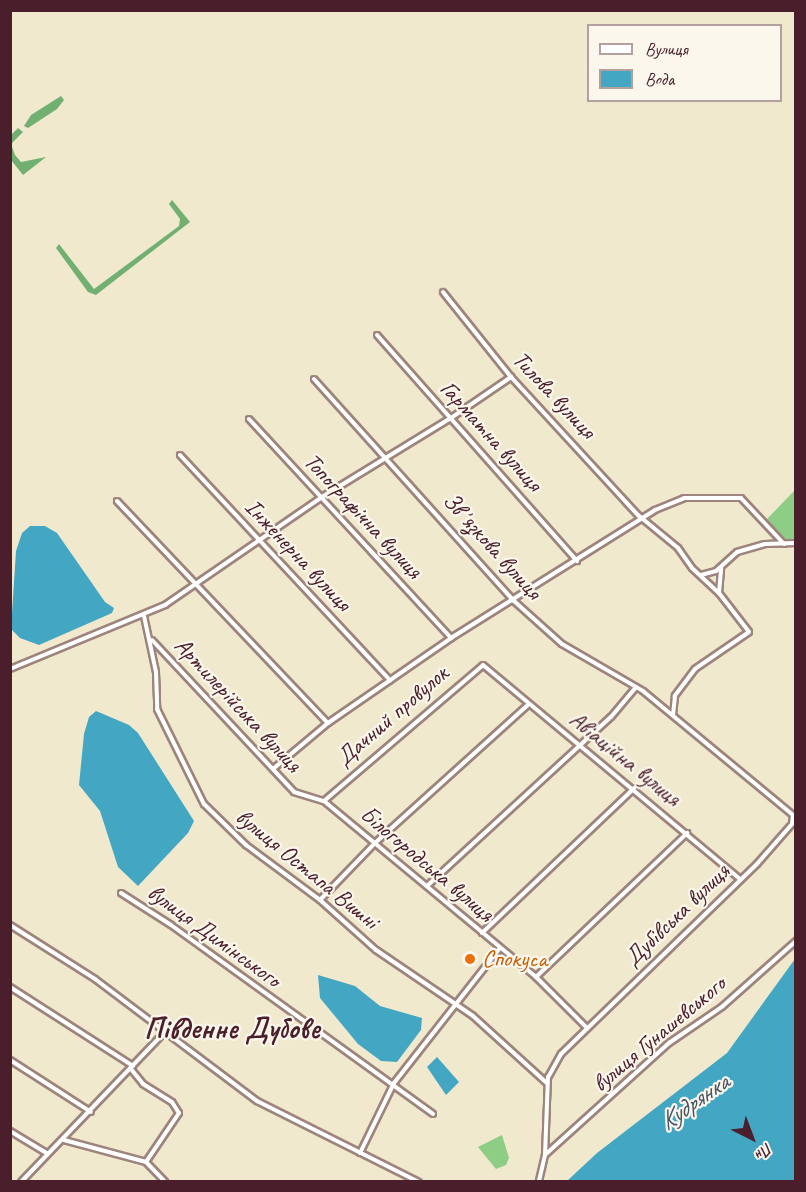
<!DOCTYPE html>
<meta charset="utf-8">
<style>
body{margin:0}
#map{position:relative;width:806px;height:1192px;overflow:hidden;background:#f0e9ce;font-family:Caveat,sans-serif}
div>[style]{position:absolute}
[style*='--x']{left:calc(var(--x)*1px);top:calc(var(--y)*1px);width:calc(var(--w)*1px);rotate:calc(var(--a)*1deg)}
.green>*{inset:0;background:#8dcd84}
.forest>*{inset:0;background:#72b072}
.water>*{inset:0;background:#43a7c3}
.roads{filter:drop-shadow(2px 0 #9d847c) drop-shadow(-2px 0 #9d847c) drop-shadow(0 2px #9d847c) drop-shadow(0 -2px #9d847c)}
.street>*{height:4px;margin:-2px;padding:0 2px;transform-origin:2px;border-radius:2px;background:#fff}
.dots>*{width:16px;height:16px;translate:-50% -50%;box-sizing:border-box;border:3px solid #fbf7ec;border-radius:50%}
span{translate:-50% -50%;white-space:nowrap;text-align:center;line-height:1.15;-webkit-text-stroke:4.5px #fbf7ec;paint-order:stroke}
.street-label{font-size:24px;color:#4a1f2b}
.food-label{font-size:24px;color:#c56008}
.left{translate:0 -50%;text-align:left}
.water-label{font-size:26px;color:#475568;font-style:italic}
.district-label{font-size:30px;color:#4a1f2b;font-weight:700}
.frame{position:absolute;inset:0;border:12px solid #4a1f2b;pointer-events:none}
.legend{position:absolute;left:587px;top:24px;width:195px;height:78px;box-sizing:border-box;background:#fbf7ec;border:2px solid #b4a19f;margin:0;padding:8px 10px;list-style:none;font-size:18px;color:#4a1f2b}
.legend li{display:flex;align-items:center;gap:12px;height:30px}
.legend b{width:30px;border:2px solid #b4a19f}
.north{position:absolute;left:722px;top:1108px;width:60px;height:60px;-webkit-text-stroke:4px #fbf7ec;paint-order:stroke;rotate:138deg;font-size:16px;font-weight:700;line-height:24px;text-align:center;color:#4a1f2b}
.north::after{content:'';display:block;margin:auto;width:21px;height:27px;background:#4a1f2b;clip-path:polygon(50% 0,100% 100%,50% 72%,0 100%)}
</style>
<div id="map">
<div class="green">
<div style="clip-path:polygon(795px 490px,795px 539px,789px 542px,766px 520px)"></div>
<div style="clip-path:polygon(502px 1135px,509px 1158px,506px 1165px,496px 1169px,478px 1147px)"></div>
</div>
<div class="forest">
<div style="clip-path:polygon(61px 96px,64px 100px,57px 109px,28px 128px,24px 126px,31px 115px)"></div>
<div style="clip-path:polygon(18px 128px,23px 132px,11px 144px,15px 155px,21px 162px,46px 157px,23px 175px,11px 160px,11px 135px)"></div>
<div style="clip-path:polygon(172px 200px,190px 222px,96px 295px,88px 292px,56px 248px,59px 244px,94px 289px,179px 226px,180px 219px,169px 204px)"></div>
</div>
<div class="water">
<div style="clip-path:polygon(30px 526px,45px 526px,57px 533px,105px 602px,114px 608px,112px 613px,39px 645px,20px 638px,11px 629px,16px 551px,22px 533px)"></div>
<div style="clip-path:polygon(96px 711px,129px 725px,138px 733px,194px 821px,188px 833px,138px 886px,118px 867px,100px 811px,79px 785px,84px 734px,89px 717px)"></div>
<div style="clip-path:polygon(795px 959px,795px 1181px,567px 1181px,597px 1153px,727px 1053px)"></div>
<div style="clip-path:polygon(318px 975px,355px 986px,380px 1006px,422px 1018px,421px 1030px,397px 1062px,381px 1061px,358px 1044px,320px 998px)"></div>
<div style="clip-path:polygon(437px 1057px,459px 1082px,446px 1095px,427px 1067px)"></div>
</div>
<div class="roads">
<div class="street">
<div style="--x:443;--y:292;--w:109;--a:51.3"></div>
<div style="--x:511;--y:377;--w:188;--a:47.4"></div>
<div style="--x:638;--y:515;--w:52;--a:39.5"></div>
<div style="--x:678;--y:548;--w:24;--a:55"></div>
<div style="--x:692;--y:568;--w:37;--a:43"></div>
<div style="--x:719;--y:593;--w:49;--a:52.4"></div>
<div style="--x:749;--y:632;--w:65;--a:145.6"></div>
<div style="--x:695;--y:669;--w:34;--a:127"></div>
<div style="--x:675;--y:696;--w:19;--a:96"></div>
<div style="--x:377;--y:335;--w:302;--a:48.5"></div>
<div style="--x:314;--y:379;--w:299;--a:48"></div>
<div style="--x:514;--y:601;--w:64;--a:41.9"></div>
<div style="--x:562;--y:644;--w:94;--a:30.1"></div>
<div style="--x:643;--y:691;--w:195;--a:39.6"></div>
<div style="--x:793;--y:815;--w:9;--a:96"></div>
<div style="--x:792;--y:824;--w:53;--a:131.2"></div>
<div style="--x:757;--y:864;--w:273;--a:135.9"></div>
<div style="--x:561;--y:1054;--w:26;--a:119"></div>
<div style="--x:548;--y:1077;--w:78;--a:92.2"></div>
<div style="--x:545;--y:1155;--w:28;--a:103"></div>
<div style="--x:249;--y:419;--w:298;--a:47.3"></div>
<div style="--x:180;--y:455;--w:308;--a:47"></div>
<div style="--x:117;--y:501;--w:306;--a:46.5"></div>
<div style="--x:701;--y:575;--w:16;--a:-15"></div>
<div style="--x:716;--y:571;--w:28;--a:-42"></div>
<div style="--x:737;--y:552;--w:29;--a:-16"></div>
<div style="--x:765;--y:544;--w:31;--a:-2"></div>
<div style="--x:719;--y:593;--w:25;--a:-85"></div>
<div style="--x:144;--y:616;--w:57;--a:77.9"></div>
<div style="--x:156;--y:672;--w:37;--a:88"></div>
<div style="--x:157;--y:709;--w:106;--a:63.7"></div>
<div style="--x:204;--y:804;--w:59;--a:44.3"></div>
<div style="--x:246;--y:845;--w:92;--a:36.6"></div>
<div style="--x:320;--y:900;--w:75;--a:41.8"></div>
<div style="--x:376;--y:950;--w:117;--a:34.2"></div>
<div style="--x:473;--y:1016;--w:100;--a:42.2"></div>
<div style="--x:152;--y:640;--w:208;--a:46.9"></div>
<div style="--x:294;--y:792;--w:31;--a:17"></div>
<div style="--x:324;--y:801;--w:276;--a:39.7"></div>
<div style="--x:536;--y:977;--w:71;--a:45"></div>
<div style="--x:10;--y:669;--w:168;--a:-22.4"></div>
<div style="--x:165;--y:605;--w:191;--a:-34.5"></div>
<div style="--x:322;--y:497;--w:151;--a:-31.5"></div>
<div style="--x:451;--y:418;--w:73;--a:-34.3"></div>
<div style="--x:273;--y:769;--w:72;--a:-39.9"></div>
<div style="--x:328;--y:723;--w:150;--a:-34.6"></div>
<div style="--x:451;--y:638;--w:241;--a:-32.1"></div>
<div style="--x:655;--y:510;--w:31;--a:-22"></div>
<div style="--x:684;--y:498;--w:57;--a:0"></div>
<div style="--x:741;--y:498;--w:63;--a:46.9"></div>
<div style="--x:324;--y:801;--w:209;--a:-40.5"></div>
<div style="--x:483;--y:665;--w:334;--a:39.8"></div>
<div style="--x:427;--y:886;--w:250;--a:-42.6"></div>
<div style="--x:611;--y:717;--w:39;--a:-50"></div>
<div style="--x:121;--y:893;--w:59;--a:32.6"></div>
<div style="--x:171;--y:925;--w:323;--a:35.8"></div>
<div style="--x:320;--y:900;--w:79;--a:-46"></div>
<div style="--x:375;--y:843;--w:207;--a:-42.1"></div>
<div style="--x:10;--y:925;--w:101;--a:32.4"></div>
<div style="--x:95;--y:979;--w:203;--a:37"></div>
<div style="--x:257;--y:1101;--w:181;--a:26.6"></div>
<div style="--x:482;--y:933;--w:210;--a:-43.6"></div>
<div style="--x:536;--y:977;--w:209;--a:-43.6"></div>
<div style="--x:10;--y:987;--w:146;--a:32.7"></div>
<div style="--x:10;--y:1060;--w:96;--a:32.7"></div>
<div style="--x:131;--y:1069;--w:19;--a:51"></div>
<div style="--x:143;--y:1084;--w:34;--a:32"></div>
<div style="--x:172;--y:1102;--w:13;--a:58"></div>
<div style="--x:179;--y:1113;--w:59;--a:124"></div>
<div style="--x:10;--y:1131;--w:44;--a:31.2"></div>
<div style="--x:64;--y:1140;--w:85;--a:15"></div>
<div style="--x:146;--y:1162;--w:28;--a:46"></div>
<div style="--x:360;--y:1153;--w:78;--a:-64.1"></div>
<div style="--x:394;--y:1083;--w:170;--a:-51.9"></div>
<div style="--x:546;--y:1154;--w:166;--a:-42.1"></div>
<div style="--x:669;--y:1043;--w:65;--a:-34.4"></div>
<div style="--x:723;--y:1006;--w:98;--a:-41.7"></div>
<div style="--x:21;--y:1182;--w:209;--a:-46.2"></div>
</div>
</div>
<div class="dots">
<div style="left:470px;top:959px;background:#e8710a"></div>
</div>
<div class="street-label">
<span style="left:554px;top:395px;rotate:47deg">Тилова вулиця</span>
<span style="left:491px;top:436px;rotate:48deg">Гарматна вулиця</span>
<span style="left:363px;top:516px;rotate:47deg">Топографічна вулиця</span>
<span style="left:492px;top:546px;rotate:48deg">Звʼязкова вулиця</span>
<span style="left:298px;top:555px;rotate:47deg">Інженерна вулиця</span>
<span style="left:238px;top:705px;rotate:47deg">Артилерійська вулиця</span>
<span style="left:392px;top:716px;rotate:-41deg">Дачний провулок</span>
<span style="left:625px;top:759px;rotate:39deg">Авіаційна вулиця</span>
<span style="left:427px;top:864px;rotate:40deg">Білогородська вулиця</span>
<span style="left:307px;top:869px;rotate:39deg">вулиця Остапа Вишні</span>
<span style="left:677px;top:915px;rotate:-44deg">Дубівська вулиця</span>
<span style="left:214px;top:936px;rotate:36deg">вулиця Димінського</span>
<span style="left:659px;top:1034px;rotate:-40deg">вулиця Гунашевського</span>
</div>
<div class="food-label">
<span class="left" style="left:482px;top:959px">Спокуса</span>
</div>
<div class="water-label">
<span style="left:694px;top:1102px;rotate:-35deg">Кудрянка</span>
</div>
<div class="district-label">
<span style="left:232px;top:1028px">Південне Дубове</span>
</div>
<div class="frame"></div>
<ul class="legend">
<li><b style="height:8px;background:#fff"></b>Вулиця</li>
<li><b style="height:16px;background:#43a7c3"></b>Вода</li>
</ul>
<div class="north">Пн</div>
</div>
